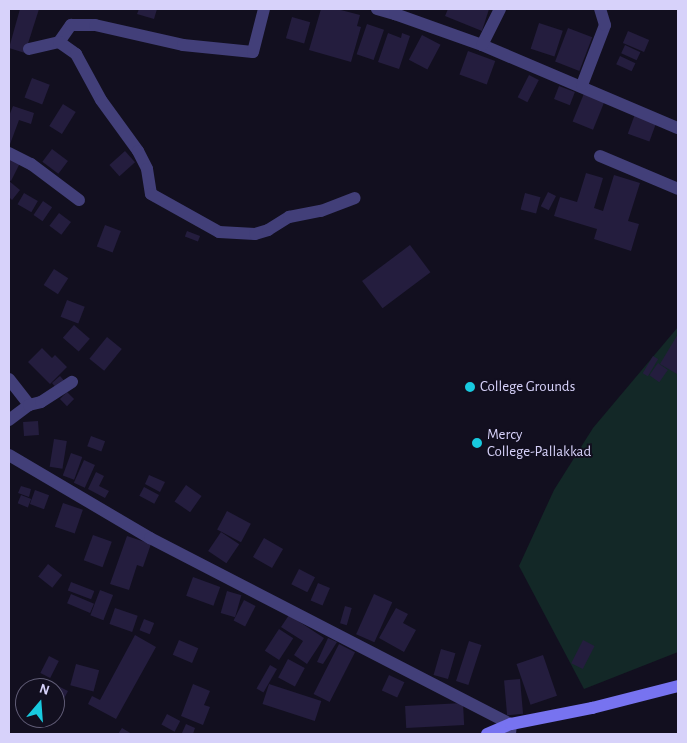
<!DOCTYPE html>
<style>
body{margin:0}
#map{position:relative;width:687px;height:743px;overflow:hidden;background:#120f1f;font-family:"Alegreya Sans",sans-serif}
div>[style]{position:absolute}
[style*='--x']{left:calc(var(--x)*1px);top:calc(var(--y)*1px);width:calc(var(--w)*1px);rotate:calc(var(--a)*1deg)}
.green>*{inset:0;background:#132827}
.building>*{inset:0;background:#241d3e;transform-origin:0 0}
.minor>*{height:12px;margin:-6px;padding:0 6px;transform-origin:6px;border-radius:6px;background:#423f79}
.secondary>*{height:12px;margin:-6px;padding:0 6px;transform-origin:6px;border-radius:6px;background:#7773f0}
.dots>*{width:14px;height:14px;translate:-50% -50%;box-sizing:border-box;border:2px solid #120f1f;border-radius:50%}
span{translate:-50% -50%;white-space:nowrap;text-align:center;line-height:1.15;-webkit-text-stroke:4px #120f1f;paint-order:stroke}
.poi-label{font-size:15px;color:#d7d2fa}
.left{translate:0 -50%;text-align:left}
.frame{position:absolute;inset:0;border:10px solid #d7d2fa;pointer-events:none}
.north{position:absolute;left:15px;top:678px;width:50px;height:50px;box-sizing:border-box;background:#120f1f;border:1px solid #615d77;border-radius:50%;rotate:18deg;font-size:14px;font-weight:700;line-height:20px;text-align:center;color:#d7d2fa}
.north::after{content:'';display:block;margin:auto;width:18px;height:22px;background:#18cadf;clip-path:polygon(50% 0,100% 100%,50% 72%,0 100%)}
</style>
<div id="map">
<div class="green">
<div style="clip-path:polygon(678px 327px,678px 652px,584px 689px,519px 566px,554px 490px,593px 428px)"></div>
</div>
<div class="building">
<div style="clip-path:polygon(20px 9px,39px 9px,25px 53px,9px 48px)"></div>
<div style="clip-path:polygon(139px 9px,157px 9px,154px 19px,137px 14px)"></div>
<div style="clip-path:polygon(321px 9px,337px 9px,360px 15px,357px 26px,361px 27px,351px 62px,309px 50px)"></div>
<div style="clip-path:polygon(448px 9px,489px 9px,482px 31px,445px 16px)"></div>
<div style="left:292px;top:17px;width:19px;height:22px;rotate:16deg"></div>
<div style="left:539px;top:23px;width:25px;height:27px;rotate:18deg"></div>
<div style="left:367px;top:24px;width:18px;height:32px;rotate:19deg"></div>
<div style="left:568px;top:28px;width:26px;height:36px;rotate:21deg"></div>
<div style="left:628px;top:31px;width:23px;height:13px;rotate:23deg"></div>
<div style="clip-path:polygon(388px 33px,401px 38px,402px 33px,410px 36px,399px 69px,378px 62px)"></div>
<div style="left:422px;top:35px;width:21px;height:28px;rotate:28deg"></div>
<div style="left:625px;top:45px;width:17px;height:9px;rotate:25deg"></div>
<div style="left:468px;top:51px;width:29px;height:25px;rotate:20deg"></div>
<div style="left:620px;top:56px;width:17px;height:9px;rotate:25deg"></div>
<div style="left:529px;top:75px;width:11px;height:25px;rotate:27deg"></div>
<div style="left:32px;top:78px;width:19px;height:21px;rotate:21deg"></div>
<div style="left:559px;top:86px;width:17px;height:14px;rotate:21deg"></div>
<div style="left:585px;top:91px;width:22px;height:33px;rotate:22deg"></div>
<div style="left:63px;top:104px;width:15px;height:26px;rotate:32deg"></div>
<div style="clip-path:polygon(13px 106px,34px 113px,31px 124px,19px 120px,9px 147px,9px 116px)"></div>
<div style="left:635px;top:114px;width:23px;height:21px;rotate:20deg"></div>
<div style="left:52px;top:149px;width:20px;height:16px;rotate:37deg"></div>
<div style="left:125px;top:151px;width:15px;height:21px;rotate:48deg"></div>
<div style="clip-path:polygon(9px 153px,22px 159px,11px 181px,9px 180px)"></div>
<div style="clip-path:polygon(586px 173px,603px 178px,594px 208px,603px 211px,614px 175px,640px 183px,628px 221px,639px 224px,631px 251px,594px 239px,597px 229px,554px 216px,560px 197px,577px 202px)"></div>
<div style="clip-path:polygon(9px 181px,20px 190px,12px 200px,9px 197px)"></div>
<div style="left:548px;top:192px;width:9px;height:16px;rotate:27deg"></div>
<div style="left:24px;top:193px;width:16px;height:13px;rotate:30deg"></div>
<div style="left:525px;top:193px;width:16px;height:17px;rotate:15deg"></div>
<div style="left:43px;top:201px;width:11px;height:17px;rotate:34deg"></div>
<div style="left:59px;top:213px;width:15px;height:16px;rotate:37deg"></div>
<div style="left:105px;top:225px;width:17px;height:23px;rotate:21deg"></div>
<div style="left:187px;top:231px;width:14px;height:6px;rotate:21deg"></div>
<div style="left:410px;top:245px;width:34px;height:60px;rotate:53deg"></div>
<div style="left:54px;top:269px;width:17px;height:19px;rotate:33deg"></div>
<div style="left:67px;top:300px;width:19px;height:18px;rotate:21deg"></div>
<div style="left:74px;top:325px;width:21px;height:17px;rotate:41deg"></div>
<div style="clip-path:polygon(678px 334px,678px 371px,677px 374px,660px 364px)"></div>
<div style="left:107px;top:337px;width:19px;height:28px;rotate:39deg"></div>
<div style="clip-path:polygon(42px 348px,52px 358px,55px 355px,67px 367px,50px 384px,28px 362px)"></div>
<div style="left:653px;top:356px;width:6px;height:20px;rotate:31deg"></div>
<div style="left:658px;top:363px;width:12px;height:15px;rotate:35deg"></div>
<div style="clip-path:polygon(60px 376px,67px 384px,58px 390px,52px 383px)"></div>
<div style="left:67px;top:392px;width:10px;height:10px;rotate:45deg"></div>
<div style="left:38px;top:421px;width:14px;height:15px;rotate:86deg"></div>
<div style="left:91px;top:436px;width:15px;height:11px;rotate:20deg"></div>
<div style="left:54px;top:439px;width:13px;height:28px;rotate:9deg"></div>
<div style="left:71px;top:453px;width:12px;height:24px;rotate:20deg"></div>
<div style="left:84px;top:460px;width:12px;height:25px;rotate:24deg"></div>
<div style="clip-path:polygon(96px 472px,104px 476px,99px 486px,109px 491px,105px 498px,88px 489px)"></div>
<div style="clip-path:polygon(149px 475px,165px 482px,160px 492px,145px 484px)"></div>
<div style="left:186px;top:485px;width:19px;height:20px;rotate:35deg"></div>
<div style="clip-path:polygon(21px 486px,31px 489px,29px 497px,18px 493px)"></div>
<div style="left:144px;top:487px;width:17px;height:10px;rotate:28deg"></div>
<div style="left:35px;top:490px;width:15px;height:15px;rotate:20deg"></div>
<div style="left:21px;top:495px;width:11px;height:9px;rotate:22deg"></div>
<div style="left:63px;top:503px;width:21px;height:25px;rotate:19deg"></div>
<div style="left:227px;top:511px;width:27px;height:21px;rotate:28deg"></div>
<div style="left:221px;top:532px;width:22px;height:23px;rotate:34deg"></div>
<div style="left:93px;top:535px;width:20px;height:27px;rotate:20deg"></div>
<div style="clip-path:polygon(127px 536px,151px 544px,143px 567px,137px 565px,129px 590px,110px 584px)"></div>
<div style="left:264px;top:538px;width:22px;height:22px;rotate:30deg"></div>
<div style="left:48px;top:564px;width:18px;height:16px;rotate:38deg"></div>
<div style="left:299px;top:569px;width:18px;height:17px;rotate:27deg"></div>
<div style="left:193px;top:577px;width:29px;height:20px;rotate:20deg"></div>
<div style="left:71px;top:582px;width:25px;height:9px;rotate:21deg"></div>
<div style="left:318px;top:583px;width:13px;height:19px;rotate:23deg"></div>
<div style="left:100px;top:590px;width:14px;height:27px;rotate:21deg"></div>
<div style="left:227px;top:591px;width:15px;height:23px;rotate:16deg"></div>
<div style="left:71px;top:594px;width:25px;height:10px;rotate:23deg"></div>
<div style="left:374px;top:594px;width:20px;height:44px;rotate:24deg"></div>
<div style="left:244px;top:600px;width:13px;height:23px;rotate:27deg"></div>
<div style="left:345px;top:606px;width:7px;height:18px;rotate:16deg"></div>
<div style="left:115px;top:608px;width:24px;height:17px;rotate:19deg"></div>
<div style="clip-path:polygon(396px 608px,408px 614px,403px 623px,416px 630px,404px 652px,379px 638px)"></div>
<div style="clip-path:polygon(289px 615px,324px 638px,307px 664px,294px 655px,303px 641px,281px 627px)"></div>
<div style="left:144px;top:619px;width:11px;height:12px;rotate:22deg"></div>
<div style="left:279px;top:629px;width:17px;height:26px;rotate:33deg"></div>
<div style="clip-path:polygon(135px 635px,156px 647px,116px 719px,88px 704px,92px 696px,100px 700px)"></div>
<div style="clip-path:polygon(328px 638px,337px 642px,323px 664px,317px 662px)"></div>
<div style="left:179px;top:640px;width:21px;height:16px;rotate:23deg"></div>
<div style="left:583px;top:640px;width:13px;height:26px;rotate:27deg"></div>
<div style="left:469px;top:641px;width:13px;height:42px;rotate:18deg"></div>
<div style="left:339px;top:644px;width:18px;height:56px;rotate:27deg"></div>
<div style="left:441px;top:649px;width:15px;height:27px;rotate:16deg"></div>
<div style="left:543px;top:655px;width:43px;height:28px;rotate:71deg"></div>
<div style="left:49px;top:656px;width:11px;height:19px;rotate:27deg"></div>
<div style="left:288px;top:659px;width:19px;height:21px;rotate:28deg"></div>
<div style="left:76px;top:664px;width:24px;height:22px;rotate:15deg"></div>
<div style="left:270px;top:665px;width:8px;height:27px;rotate:30deg"></div>
<div style="left:389px;top:675px;width:17px;height:17px;rotate:25deg"></div>
<div style="left:520px;top:679px;width:35px;height:16px;rotate:85deg"></div>
<div style="clip-path:polygon(50px 682px,68px 691px,56px 714px,55px 688px,46px 688px)"></div>
<div style="clip-path:polygon(193px 684px,210px 691px,204px 705px,210px 707px,203px 725px,181px 716px)"></div>
<div style="left:269px;top:684px;width:55px;height:21px;rotate:18deg"></div>
<div style="left:463px;top:703px;width:22px;height:58px;rotate:87deg"></div>
<div style="left:167px;top:714px;width:15px;height:12px;rotate:28deg"></div>
<div style="clip-path:polygon(186px 724px,195px 728px,193px 734px,182px 733px)"></div>
<div style="clip-path:polygon(122px 728px,132px 734px,118px 734px)"></div>
</div>
<div class="minor">
<div style="--x:377;--y:9;--w:19;--a:16"></div>
<div style="--x:396;--y:9;--w:5;--a:101"></div>
<div style="--x:395;--y:14;--w:92;--a:19.6"></div>
<div style="--x:482;--y:45;--w:213;--a:23"></div>
<div style="--x:59;--y:42;--w:21;--a:-55"></div>
<div style="--x:71;--y:25;--w:24;--a:0"></div>
<div style="--x:95;--y:25;--w:90;--a:12.8"></div>
<div style="--x:183;--y:45;--w:70;--a:5.7"></div>
<div style="--x:253;--y:52;--w:44;--a:-75.7"></div>
<div style="--x:482;--y:45;--w:40;--a:-63.4"></div>
<div style="--x:29;--y:49;--w:31;--a:-13"></div>
<div style="--x:59;--y:42;--w:21;--a:35"></div>
<div style="--x:76;--y:54;--w:52;--a:61.5"></div>
<div style="--x:101;--y:100;--w:63;--a:54"></div>
<div style="--x:138;--y:151;--w:20;--a:63"></div>
<div style="--x:147;--y:169;--w:25;--a:81"></div>
<div style="--x:151;--y:194;--w:78;--a:29.2"></div>
<div style="--x:219;--y:232;--w:36;--a:3"></div>
<div style="--x:255;--y:234;--w:14;--a:-17"></div>
<div style="--x:268;--y:230;--w:25;--a:-32"></div>
<div style="--x:289;--y:217;--w:33;--a:-11"></div>
<div style="--x:321;--y:211;--w:36;--a:-21"></div>
<div style="--x:582;--y:85;--w:64;--a:-69"></div>
<div style="--x:605;--y:25;--w:17;--a:-107"></div>
<div style="--x:9;--y:153;--w:25;--a:27"></div>
<div style="--x:31;--y:164;--w:60;--a:36.9"></div>
<div style="--x:600;--y:156;--w:85;--a:22.9"></div>
<div style="--x:9;--y:379;--w:33;--a:52"></div>
<div style="--x:9;--y:420;--w:25;--a:-37"></div>
<div style="--x:29;--y:405;--w:12;--a:-14"></div>
<div style="--x:41;--y:402;--w:37;--a:-33"></div>
<div style="--x:9;--y:455;--w:164;--a:30.5"></div>
<div style="--x:150;--y:538;--w:406;--a:27.3"></div>
<div style="--x:511;--y:724;--w:10;--a:96"></div>
</div>
<div class="secondary">
<div style="--x:487;--y:734;--w:26;--a:-23"></div>
<div style="--x:511;--y:724;--w:83;--a:-11.2"></div>
<div style="--x:592;--y:708;--w:89;--a:-14.3"></div>
</div>
<div class="dots">
<div style="left:470px;top:387px;background:#18cadf"></div>
<div style="left:477px;top:443px;background:#18cadf"></div>
</div>
<div class="poi-label">
<span class="left" style="left:480px;top:387px">College Grounds</span>
<span class="left" style="left:487px;top:443px">Mercy<br>College-Pallakkad</span>
</div>
<div class="frame"></div>
<div class="north">N</div>
</div>
